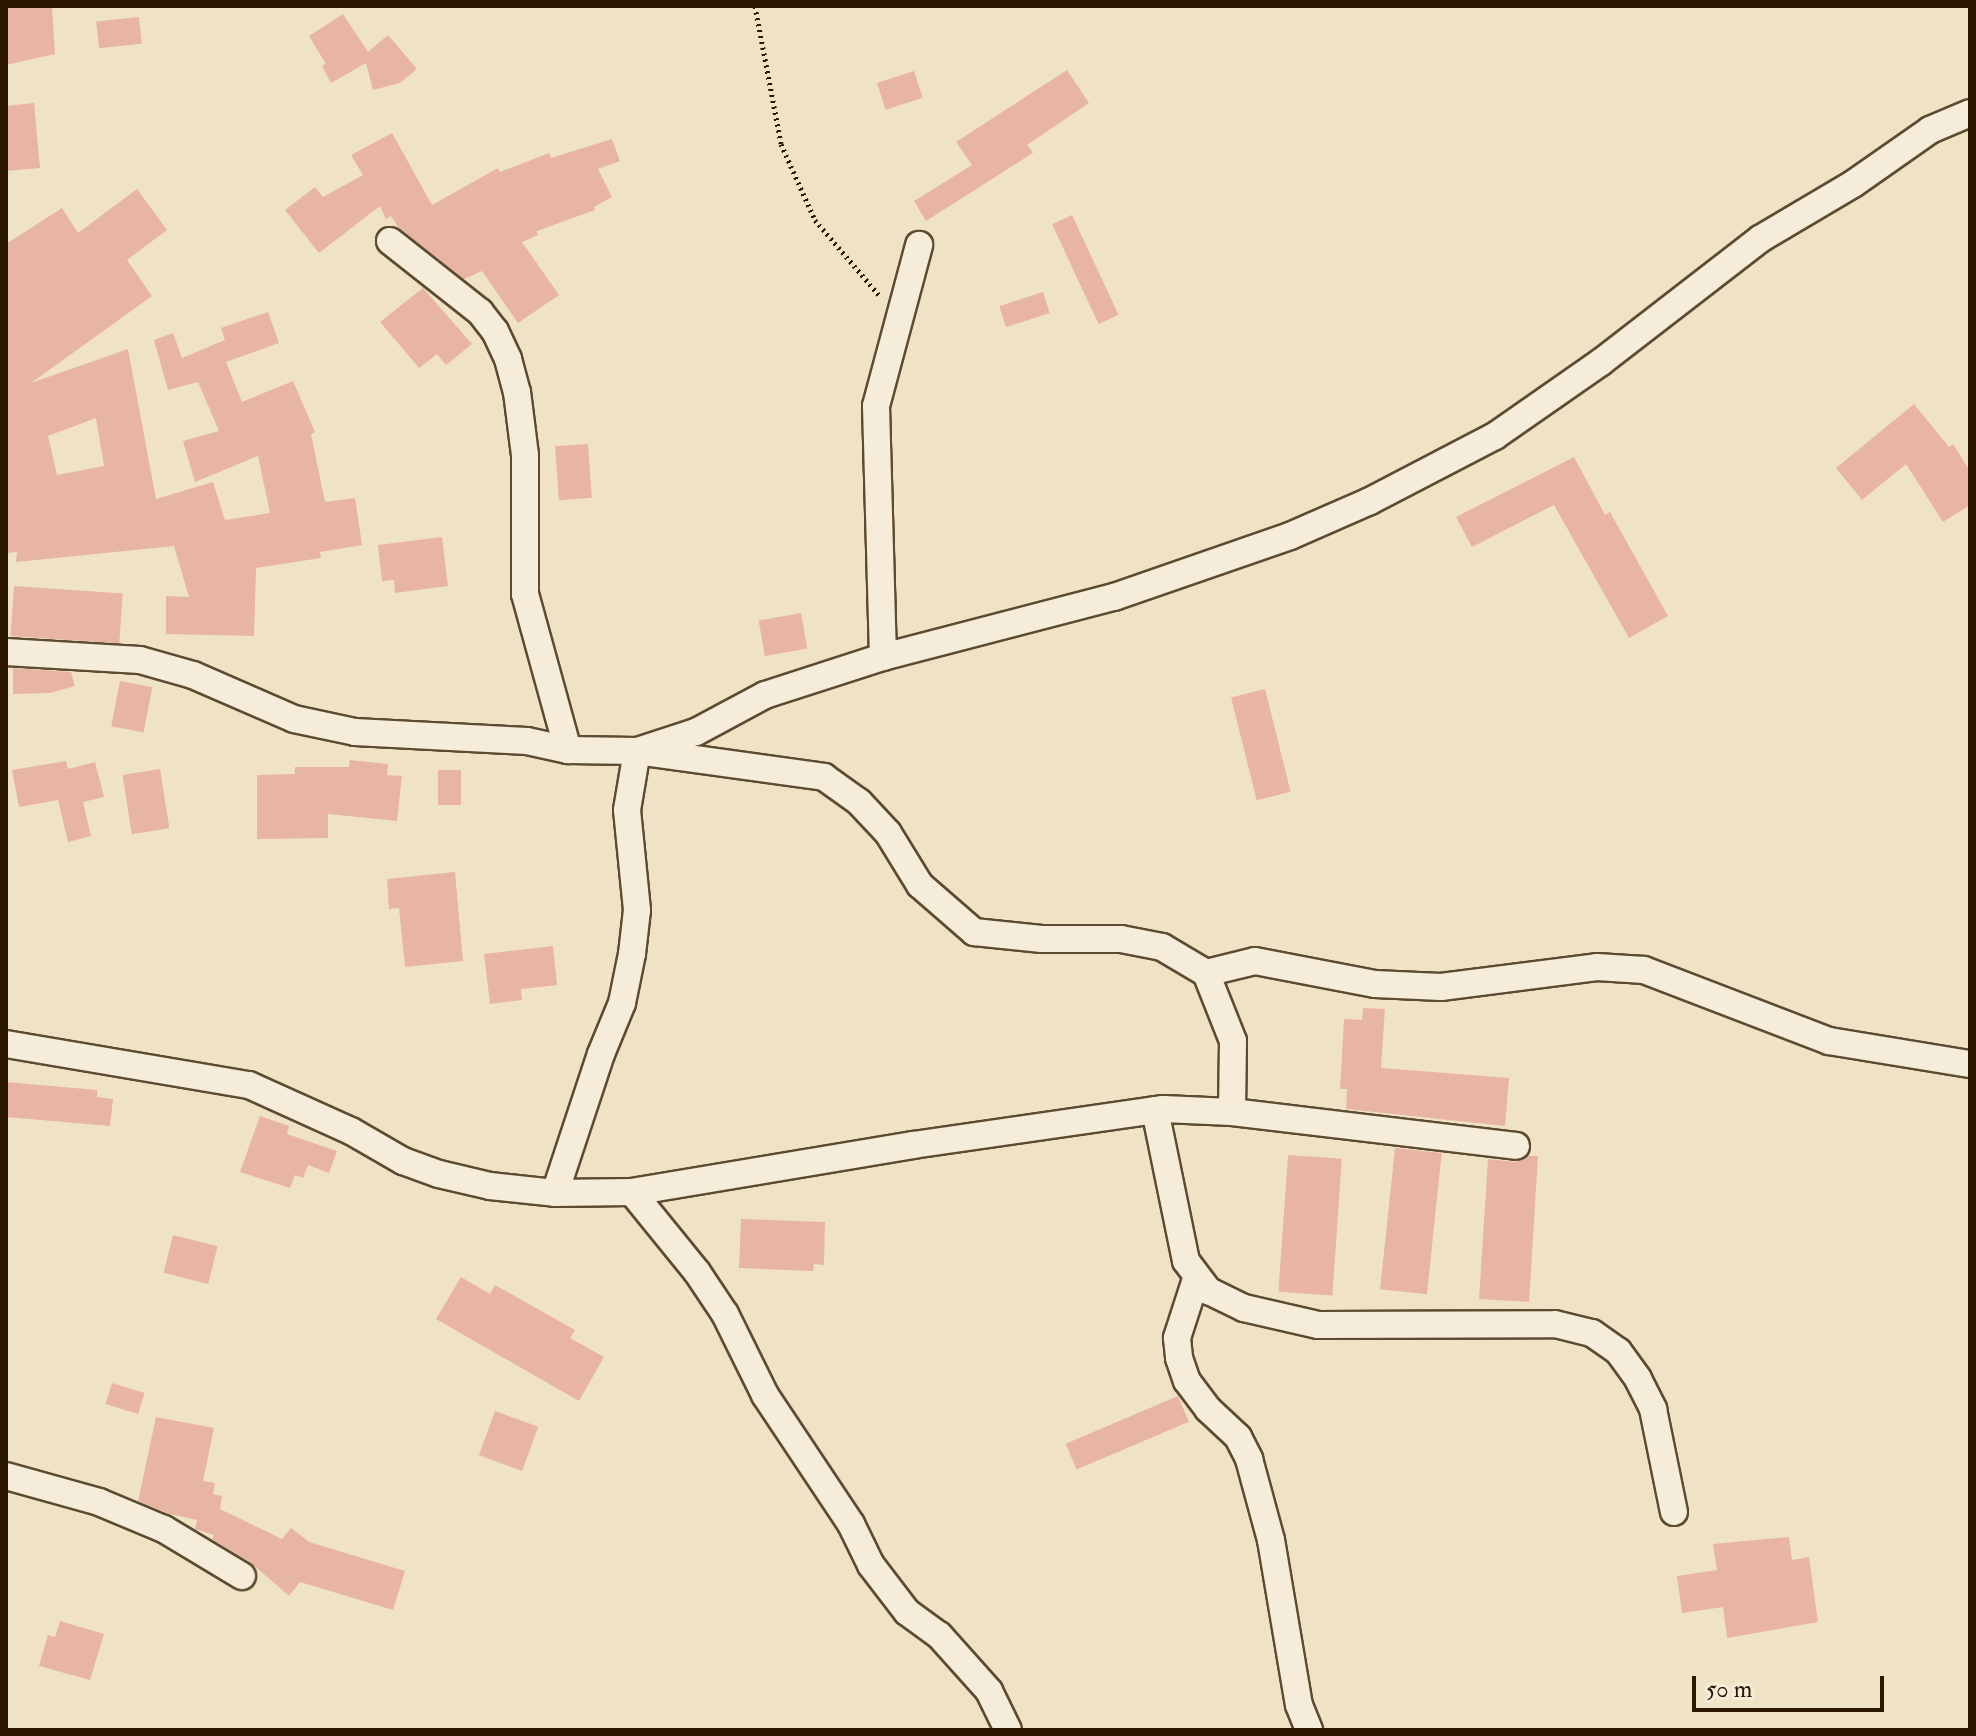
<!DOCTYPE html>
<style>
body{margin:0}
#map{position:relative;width:1976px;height:1736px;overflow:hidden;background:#f0e3c5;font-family:"IM FELL Double Pica",serif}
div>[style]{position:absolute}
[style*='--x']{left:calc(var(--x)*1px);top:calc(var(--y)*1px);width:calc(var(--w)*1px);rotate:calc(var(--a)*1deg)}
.building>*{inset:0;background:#e8b4a3;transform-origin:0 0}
.path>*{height:5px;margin-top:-2.5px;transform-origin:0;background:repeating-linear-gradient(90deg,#2c1800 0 2px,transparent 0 6px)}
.roads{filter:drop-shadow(2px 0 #5d4b31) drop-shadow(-2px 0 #5d4b31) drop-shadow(0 2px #5d4b31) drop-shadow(0 -2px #5d4b31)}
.minor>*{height:26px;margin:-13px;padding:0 13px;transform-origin:13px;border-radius:13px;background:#f5edd9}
span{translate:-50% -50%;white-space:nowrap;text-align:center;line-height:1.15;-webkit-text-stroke:6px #f5edd9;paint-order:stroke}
.frame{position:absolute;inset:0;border:8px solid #2c1800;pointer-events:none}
.scale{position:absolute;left:1692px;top:1676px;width:192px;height:36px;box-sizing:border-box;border:4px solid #2c1800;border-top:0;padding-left:10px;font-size:24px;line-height:28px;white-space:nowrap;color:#2c1800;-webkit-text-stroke:6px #f5edd9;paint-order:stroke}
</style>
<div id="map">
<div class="building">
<div style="clip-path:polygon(6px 6px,52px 6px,55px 54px,6px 65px)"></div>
<div style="clip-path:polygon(343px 14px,368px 52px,388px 35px,417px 69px,400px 83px,373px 90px,366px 63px,331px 83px,322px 66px,326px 64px,309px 36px)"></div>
<div style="left:139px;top:17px;width:27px;height:43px;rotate:84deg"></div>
<div style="clip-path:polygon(1067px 70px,1089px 103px,1027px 145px,1033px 153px,926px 221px,914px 201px,972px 165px,956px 142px)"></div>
<div style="left:914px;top:71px;width:28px;height:39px;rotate:72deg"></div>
<div style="clip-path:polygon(34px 103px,40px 168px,6px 171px,6px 106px)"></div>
<div style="clip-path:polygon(392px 133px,432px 205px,498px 168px,500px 172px,549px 153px,551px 158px,612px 139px,620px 161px,598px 169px,612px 197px,594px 207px,595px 210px,537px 231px,538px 235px,522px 242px,559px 295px,518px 323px,482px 271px,464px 279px,398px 227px,391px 216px,386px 219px,380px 206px,319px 253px,285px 210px,315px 187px,323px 197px,363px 175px,351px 155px)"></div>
<div style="clip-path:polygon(evenodd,137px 189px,167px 230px,127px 260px,152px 296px,31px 383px,128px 349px,156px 499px,213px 482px,225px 520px,270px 513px,258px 456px,195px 482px,183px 441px,219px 431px,198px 382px,168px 390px,154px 340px,173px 333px,182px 358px,225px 340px,221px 328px,268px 312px,279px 343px,226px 362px,242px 402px,293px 381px,315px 432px,311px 434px,325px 502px,355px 498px,362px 545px,320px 552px,321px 558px,256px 568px,254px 636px,166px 634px,166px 596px,189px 597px,174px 546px,16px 562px,17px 552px,6px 553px,6px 244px,62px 208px,78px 233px,137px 189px,96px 418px,104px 466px,57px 475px,48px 436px,96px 418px)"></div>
<div style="left:1072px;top:215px;width:110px;height:22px;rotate:65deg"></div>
<div style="clip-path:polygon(423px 288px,472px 344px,446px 365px,437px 354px,419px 368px,380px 322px)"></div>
<div style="left:1043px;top:292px;width:22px;height:46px;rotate:72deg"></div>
<div style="clip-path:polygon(1914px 404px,1949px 447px,1953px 444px,1970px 471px,1970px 505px,1943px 522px,1906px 464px,1862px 500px,1836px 468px)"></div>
<div style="left:588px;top:444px;width:54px;height:33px;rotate:86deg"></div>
<div style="clip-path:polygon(1574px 457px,1605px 515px,1610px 512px,1668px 616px,1629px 638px,1554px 505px,1472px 547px,1456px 517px)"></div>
<div style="clip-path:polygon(442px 537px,448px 586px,395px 593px,394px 580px,382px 581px,378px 545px)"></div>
<div style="left:14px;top:586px;width:109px;height:50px;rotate:4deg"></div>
<div style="left:801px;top:613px;width:36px;height:43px;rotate:80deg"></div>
<div style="clip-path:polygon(13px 668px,71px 672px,75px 686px,50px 693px,13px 694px)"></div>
<div style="left:120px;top:681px;width:33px;height:46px;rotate:11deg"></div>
<div style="left:1265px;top:689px;width:106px;height:35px;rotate:76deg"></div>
<div style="clip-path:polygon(350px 760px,388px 764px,387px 775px,402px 776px,397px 821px,328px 814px,328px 838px,257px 839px,257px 775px,295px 774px,295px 767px,349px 767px)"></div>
<div style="clip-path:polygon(66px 761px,68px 769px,95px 762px,104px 797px,83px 802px,91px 836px,68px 842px,58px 800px,19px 807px,12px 770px)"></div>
<div style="left:160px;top:769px;width:60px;height:38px;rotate:81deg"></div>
<div style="left:438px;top:770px;width:23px;height:35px"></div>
<div style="clip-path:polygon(455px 872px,463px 961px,405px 967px,399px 908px,389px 909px,387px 879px)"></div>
<div style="clip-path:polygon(553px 946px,557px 985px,521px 989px,522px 1000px,490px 1004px,484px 954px)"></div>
<div style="clip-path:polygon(1363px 1008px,1385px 1009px,1381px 1068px,1509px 1078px,1505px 1126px,1346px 1109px,1347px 1089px,1340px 1089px,1344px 1019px,1362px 1020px)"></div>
<div style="clip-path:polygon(6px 1082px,97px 1090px,97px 1097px,113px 1099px,110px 1126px,6px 1117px)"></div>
<div style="clip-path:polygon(260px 1116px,289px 1126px,287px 1134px,337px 1151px,329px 1173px,308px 1165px,303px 1178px,295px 1175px,290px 1188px,240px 1172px)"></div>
<div style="left:1395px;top:1148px;width:47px;height:142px;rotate:6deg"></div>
<div style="left:1288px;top:1155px;width:54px;height:137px;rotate:4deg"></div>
<div style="clip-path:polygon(1528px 1156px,1538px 1156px,1529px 1302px,1479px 1299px,1488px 1159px,1515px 1162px)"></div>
<div style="clip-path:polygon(741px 1219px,825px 1222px,824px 1265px,814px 1264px,813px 1271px,739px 1268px)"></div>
<div style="left:173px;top:1235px;width:46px;height:39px;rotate:14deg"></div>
<div style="clip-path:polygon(461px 1277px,490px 1294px,495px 1285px,575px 1330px,570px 1338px,604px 1357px,579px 1401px,436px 1319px)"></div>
<div style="left:112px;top:1383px;width:34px;height:22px;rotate:17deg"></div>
<div style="left:1178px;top:1396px;width:28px;height:122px;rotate:67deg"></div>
<div style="left:495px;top:1411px;width:46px;height:47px;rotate:20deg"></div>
<div style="clip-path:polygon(156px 1417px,214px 1428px,203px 1481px,215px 1483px,213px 1494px,222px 1496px,220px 1509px,282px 1539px,291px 1528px,309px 1542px,405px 1571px,393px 1610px,300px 1582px,289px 1596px,250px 1562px,212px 1539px,214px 1535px,195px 1529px,197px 1520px,170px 1514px,138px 1501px)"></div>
<div style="clip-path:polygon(1789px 1537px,1792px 1560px,1809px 1557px,1818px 1622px,1727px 1638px,1723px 1607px,1682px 1613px,1677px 1576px,1717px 1570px,1713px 1544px)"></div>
<div style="clip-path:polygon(60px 1621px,104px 1634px,90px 1680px,39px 1666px,48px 1635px,55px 1637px)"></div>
</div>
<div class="path">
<div style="--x:755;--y:6;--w:140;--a:79.3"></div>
<div style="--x:781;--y:144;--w:83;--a:65.9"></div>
<div style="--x:815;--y:220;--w:100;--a:49.5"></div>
</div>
<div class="roads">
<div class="minor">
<div style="--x:390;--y:241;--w:115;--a:38.3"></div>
<div style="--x:480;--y:312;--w:24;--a:52"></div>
<div style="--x:495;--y:331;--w:31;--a:65"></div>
<div style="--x:508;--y:359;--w:34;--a:75"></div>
<div style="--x:517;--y:392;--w:64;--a:82.8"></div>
<div style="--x:525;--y:455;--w:139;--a:90"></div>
<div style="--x:525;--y:594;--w:162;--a:74.6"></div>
<div style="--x:6;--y:652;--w:134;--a:3.4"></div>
<div style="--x:140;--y:660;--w:55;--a:15.8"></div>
<div style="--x:193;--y:675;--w:110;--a:23.5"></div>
<div style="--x:294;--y:719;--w:62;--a:12"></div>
<div style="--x:355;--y:732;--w:172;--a:3"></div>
<div style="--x:527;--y:741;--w:42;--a:12.4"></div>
<div style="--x:568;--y:750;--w:69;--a:0.8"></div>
<div style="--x:637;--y:751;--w:62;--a:-17.9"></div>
<div style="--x:696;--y:732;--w:78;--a:-28.2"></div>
<div style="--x:765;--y:695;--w:124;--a:-17.9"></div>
<div style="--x:883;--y:657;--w:239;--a:-14.6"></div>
<div style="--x:1114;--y:597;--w:186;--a:-19.1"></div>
<div style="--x:1290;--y:536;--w:87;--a:-23.6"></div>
<div style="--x:1370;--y:501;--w:141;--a:-27.5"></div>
<div style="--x:1495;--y:436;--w:129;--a:-34.9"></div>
<div style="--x:1601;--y:362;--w:201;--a:-37.7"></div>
<div style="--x:1760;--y:239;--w:108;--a:-30.6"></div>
<div style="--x:1853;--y:184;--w:94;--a:-35"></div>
<div style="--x:1930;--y:130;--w:43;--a:-23"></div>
<div style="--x:883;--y:657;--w:251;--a:-91.6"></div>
<div style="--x:876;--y:406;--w:167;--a:-75"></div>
<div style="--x:1206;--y:973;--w:50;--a:-13.8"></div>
<div style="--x:1255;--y:961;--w:122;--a:10.9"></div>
<div style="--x:1375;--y:984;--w:66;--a:2.6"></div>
<div style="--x:1441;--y:987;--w:157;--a:-7.3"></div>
<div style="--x:1597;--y:967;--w:47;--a:3.7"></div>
<div style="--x:1644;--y:970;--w:198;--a:21"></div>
<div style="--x:1829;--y:1041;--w:143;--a:9.3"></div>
<div style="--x:6;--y:1044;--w:246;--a:9.6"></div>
<div style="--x:249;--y:1085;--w:112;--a:24.3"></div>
<div style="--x:351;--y:1131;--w:60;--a:30"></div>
<div style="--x:403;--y:1161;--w:38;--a:20"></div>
<div style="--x:439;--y:1174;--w:52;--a:13.2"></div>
<div style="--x:490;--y:1186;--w:65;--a:6.1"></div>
<div style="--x:555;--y:1193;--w:77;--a:-0.7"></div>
<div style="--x:632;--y:1192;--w:285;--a:-9.5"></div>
<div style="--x:913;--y:1145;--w:253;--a:-8.2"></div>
<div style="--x:1163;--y:1109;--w:69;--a:2.5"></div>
<div style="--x:1232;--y:1112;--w:286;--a:6.8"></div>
<div style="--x:1155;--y:1110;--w:154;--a:78.4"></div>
<div style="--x:1186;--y:1261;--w:38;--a:53"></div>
<div style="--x:1209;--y:1291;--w:39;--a:26"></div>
<div style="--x:1244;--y:1308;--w:76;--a:12.9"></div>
<div style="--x:1318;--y:1325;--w:237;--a:-0.2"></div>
<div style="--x:1555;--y:1324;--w:38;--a:14"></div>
<div style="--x:1592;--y:1333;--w:32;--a:35"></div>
<div style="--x:1618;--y:1351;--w:34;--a:54"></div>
<div style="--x:1638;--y:1379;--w:34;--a:63"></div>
<div style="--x:1653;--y:1409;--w:105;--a:78.5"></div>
<div style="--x:632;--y:1192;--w:103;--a:50.9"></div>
<div style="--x:697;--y:1272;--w:50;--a:56.3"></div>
<div style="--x:725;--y:1314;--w:90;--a:63.7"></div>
<div style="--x:765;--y:1395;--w:155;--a:56.3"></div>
<div style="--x:851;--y:1524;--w:46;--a:64"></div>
<div style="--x:871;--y:1565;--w:59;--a:52.5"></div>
<div style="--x:907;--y:1612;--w:39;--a:36"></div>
<div style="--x:939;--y:1635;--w:75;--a:48.2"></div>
<div style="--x:989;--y:1691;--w:43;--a:64"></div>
<div style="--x:555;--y:1193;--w:146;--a:-71.7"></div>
<div style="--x:601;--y:1054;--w:55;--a:-67.6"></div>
<div style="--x:622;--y:1003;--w:50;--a:-78.5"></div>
<div style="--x:632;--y:954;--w:44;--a:-83.5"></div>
<div style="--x:637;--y:910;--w:100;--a:-95.7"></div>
<div style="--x:627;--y:810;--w:60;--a:-80.4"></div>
<div style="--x:637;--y:751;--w:189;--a:7.9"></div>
<div style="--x:824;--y:777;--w:43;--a:35.5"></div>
<div style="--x:859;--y:802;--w:42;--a:46.9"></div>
<div style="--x:888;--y:833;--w:61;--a:58.4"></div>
<div style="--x:920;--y:885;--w:72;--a:41"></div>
<div style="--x:974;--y:932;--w:68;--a:5.9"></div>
<div style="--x:1042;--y:939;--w:79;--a:0"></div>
<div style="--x:1121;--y:939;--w:42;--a:11"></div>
<div style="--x:1162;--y:947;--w:51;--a:30.6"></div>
<div style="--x:1206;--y:973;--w:73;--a:68.3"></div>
<div style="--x:1233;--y:1041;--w:71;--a:90.8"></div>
<div style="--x:1196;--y:1279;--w:62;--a:107.9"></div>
<div style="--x:1177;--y:1338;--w:20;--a:84"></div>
<div style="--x:1179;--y:1358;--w:24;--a:71"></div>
<div style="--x:1187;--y:1381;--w:35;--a:53"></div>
<div style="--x:1208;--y:1409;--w:41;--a:43"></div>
<div style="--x:1238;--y:1437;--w:25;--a:63"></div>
<div style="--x:1249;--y:1459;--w:84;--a:74.8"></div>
<div style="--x:1271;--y:1540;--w:167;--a:80.4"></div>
<div style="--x:1299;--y:1705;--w:27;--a:68"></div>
<div style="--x:6;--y:1476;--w:97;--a:15.6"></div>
<div style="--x:99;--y:1502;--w:70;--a:22.6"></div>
<div style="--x:164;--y:1529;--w:91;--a:31.1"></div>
</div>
</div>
<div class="frame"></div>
<div class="scale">50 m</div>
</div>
